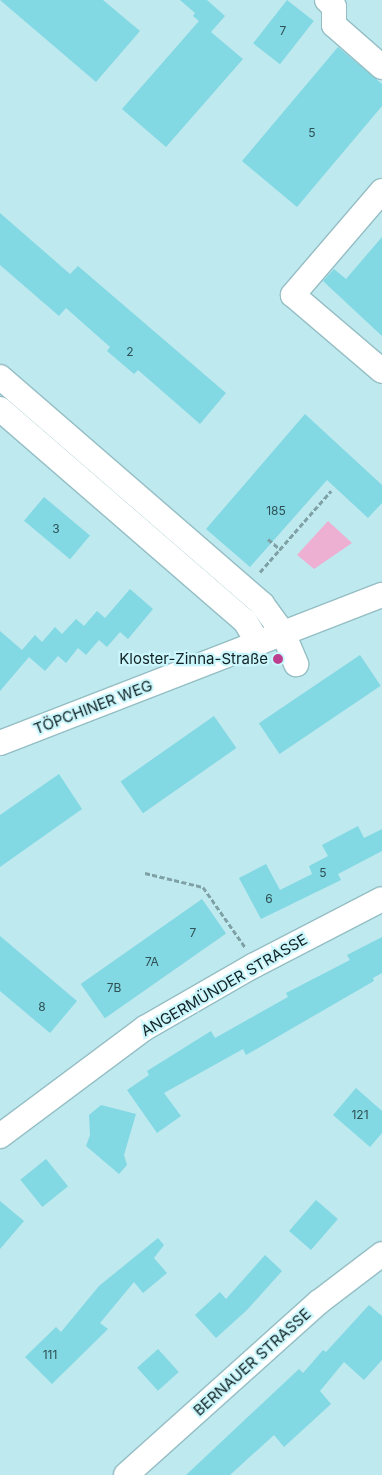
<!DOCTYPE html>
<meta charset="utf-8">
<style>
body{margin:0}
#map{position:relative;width:382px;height:1475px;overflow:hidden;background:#bee9ef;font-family:Inter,sans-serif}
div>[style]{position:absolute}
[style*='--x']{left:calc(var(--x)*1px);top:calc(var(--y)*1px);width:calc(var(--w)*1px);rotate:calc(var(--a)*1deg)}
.green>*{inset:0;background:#edb0d2}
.building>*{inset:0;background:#82d8e3;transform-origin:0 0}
.path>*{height:3px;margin-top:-1.5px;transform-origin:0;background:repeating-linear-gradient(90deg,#7fa1a5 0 5px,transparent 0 7.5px)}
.roads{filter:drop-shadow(1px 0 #94bec4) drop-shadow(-1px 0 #94bec4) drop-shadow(0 1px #94bec4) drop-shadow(0 -1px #94bec4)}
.minor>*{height:24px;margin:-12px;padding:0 12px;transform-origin:12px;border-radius:12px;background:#fff}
.dots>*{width:14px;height:14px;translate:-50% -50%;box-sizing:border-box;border:2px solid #cbf7fc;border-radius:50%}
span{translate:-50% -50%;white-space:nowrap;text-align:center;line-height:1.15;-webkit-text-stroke:4.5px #cbf7fc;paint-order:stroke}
.number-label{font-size:12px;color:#2d5054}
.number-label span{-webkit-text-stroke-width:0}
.poi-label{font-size:15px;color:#112224}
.right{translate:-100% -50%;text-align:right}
.street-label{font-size:15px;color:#112224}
</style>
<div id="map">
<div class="green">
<div style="clip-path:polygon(328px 521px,352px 543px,314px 569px,297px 555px)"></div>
</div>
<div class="building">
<div style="clip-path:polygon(0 0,103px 0,140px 31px,96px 82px)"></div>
<div style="clip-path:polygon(180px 0,207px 0,225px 16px,211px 32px,243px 59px,166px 147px,122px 109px,199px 21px,193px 16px,195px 13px)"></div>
<div style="left:287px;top:0;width:34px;height:55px;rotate:38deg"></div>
<div style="clip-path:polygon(338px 47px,382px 84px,382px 106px,297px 207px,242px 161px)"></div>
<div style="clip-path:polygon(0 213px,70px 274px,78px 266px,226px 393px,200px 424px,138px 370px,134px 374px,107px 351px,110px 347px,66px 308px,59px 316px,0 265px)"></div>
<div style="clip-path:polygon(382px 237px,382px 336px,323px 281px,334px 269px,346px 279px)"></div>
<div style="clip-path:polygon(305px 414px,382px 485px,382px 503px,368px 518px,327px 480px,250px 567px,206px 529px)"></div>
<div style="left:44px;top:497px;width:60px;height:31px;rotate:40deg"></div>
<div style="clip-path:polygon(130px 589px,153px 609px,128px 639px,120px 632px,107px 647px,99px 640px,86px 655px,78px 648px,66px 663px,58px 656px,45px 671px,29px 657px,0 691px,0 631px,22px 650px,35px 635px,42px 642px,55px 627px,62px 634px,76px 619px,84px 626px,97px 611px,105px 618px)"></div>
<div style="left:360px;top:655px;width:37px;height:122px;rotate:56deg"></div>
<div style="left:214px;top:716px;width:39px;height:114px;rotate:55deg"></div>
<div style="clip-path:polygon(59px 774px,82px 809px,0 867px,0 815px)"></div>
<div style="clip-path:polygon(358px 826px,364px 838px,382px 829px,382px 851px,338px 874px,341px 880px,261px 919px,239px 878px,266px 864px,280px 890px,312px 874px,309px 866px,328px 856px,322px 845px)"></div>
<div style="left:202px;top:899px;width:42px;height:148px;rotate:55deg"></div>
<div style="clip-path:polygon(0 936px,77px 1001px,50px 1033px,0 991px)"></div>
<div style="clip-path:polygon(382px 937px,382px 973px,373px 978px,374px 981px,246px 1055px,243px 1049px,164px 1093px,181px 1116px,157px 1133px,127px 1090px,149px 1075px,147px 1071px,211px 1031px,215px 1038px,288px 997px,286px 993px,350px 960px,347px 955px)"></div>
<div style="clip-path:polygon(356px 1088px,382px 1111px,382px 1133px,370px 1147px,333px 1115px)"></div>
<div style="clip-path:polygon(101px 1105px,136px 1114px,124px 1155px,127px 1165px,119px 1174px,86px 1146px,90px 1135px,89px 1115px)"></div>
<div style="left:46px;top:1159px;width:35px;height:33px;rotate:51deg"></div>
<div style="left:316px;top:1200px;width:29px;height:41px;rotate:41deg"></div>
<div style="clip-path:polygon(0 1201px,24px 1221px,0 1249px)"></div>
<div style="clip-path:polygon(158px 1238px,164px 1245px,154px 1258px,167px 1273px,143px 1293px,134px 1282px,100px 1323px,108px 1329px,52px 1384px,25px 1357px,56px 1327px,61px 1332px,99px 1286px)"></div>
<div style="clip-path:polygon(265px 1255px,282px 1271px,247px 1310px,216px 1338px,195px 1315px,220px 1292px,226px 1299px)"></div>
<div style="clip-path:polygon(369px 1305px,382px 1316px,382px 1360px,364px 1380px,344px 1362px,320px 1391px,331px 1404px,284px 1447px,274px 1435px,230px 1475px,186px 1475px,299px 1369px,303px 1373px,323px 1350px,326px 1352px)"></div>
<div style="left:158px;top:1349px;width:31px;height:28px;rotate:48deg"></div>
</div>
<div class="path">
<div style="--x:268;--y:539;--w:16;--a:40"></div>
<div style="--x:260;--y:572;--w:108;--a:-48.8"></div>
<div style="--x:145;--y:873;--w:60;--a:13.6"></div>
<div style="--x:203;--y:887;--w:73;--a:55"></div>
</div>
<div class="roads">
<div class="minor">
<div style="--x:327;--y:0;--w:10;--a:45"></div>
<div style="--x:334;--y:7;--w:18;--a:90"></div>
<div style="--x:334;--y:25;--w:64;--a:41.2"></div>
<div style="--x:382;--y:191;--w:137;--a:130.6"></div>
<div style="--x:293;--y:295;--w:117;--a:40.5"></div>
<div style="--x:0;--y:377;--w:347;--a:40.9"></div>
<div style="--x:262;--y:604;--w:36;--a:54"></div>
<div style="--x:283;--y:633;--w:34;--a:67"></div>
<div style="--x:0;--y:409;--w:324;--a:40.9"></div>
<div style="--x:245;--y:621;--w:26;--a:59"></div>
<div style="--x:0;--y:743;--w:410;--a:-21.2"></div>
<div style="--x:0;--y:1136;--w:181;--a:-36.7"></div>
<div style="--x:145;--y:1028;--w:125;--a:-29.9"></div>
<div style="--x:253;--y:966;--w:145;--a:-27.4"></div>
<div style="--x:126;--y:1475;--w:259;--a:-41.9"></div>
<div style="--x:319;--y:1302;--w:79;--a:-37.3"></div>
</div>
</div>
<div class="dots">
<div style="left:278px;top:659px;background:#bd408f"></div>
</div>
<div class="number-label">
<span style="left:283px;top:31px">7</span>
<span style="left:312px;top:133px">5</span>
<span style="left:130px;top:352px">2</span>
<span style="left:276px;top:511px">185</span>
<span style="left:56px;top:529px">3</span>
<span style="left:323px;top:873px">5</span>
<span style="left:269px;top:899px">6</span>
<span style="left:193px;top:933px">7</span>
<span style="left:152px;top:962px">7A</span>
<span style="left:114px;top:988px">7B</span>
<span style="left:42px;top:1007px">8</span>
<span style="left:360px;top:1115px">121</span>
<span style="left:50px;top:1355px">111</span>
</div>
<div class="poi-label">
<span class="right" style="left:268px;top:659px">Kloster-Zinna-Straße</span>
</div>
<div class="street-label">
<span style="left:93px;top:707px;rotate:-21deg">TÖPCHINER WEG</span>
<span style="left:224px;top:985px;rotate:-30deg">ANGERMÜNDER STRASSE</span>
<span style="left:252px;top:1362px;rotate:-42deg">BERNAUER STRASSE</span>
</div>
</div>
